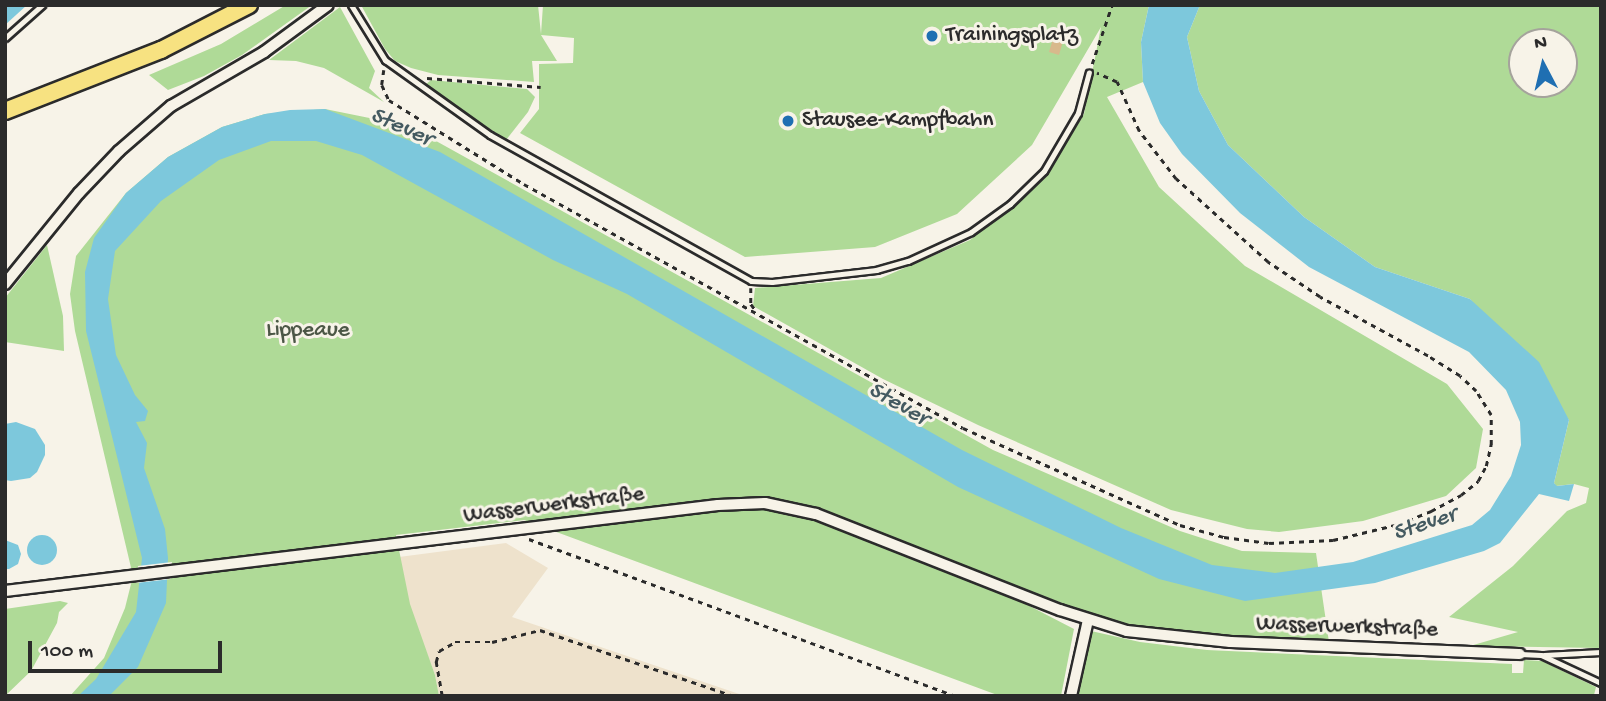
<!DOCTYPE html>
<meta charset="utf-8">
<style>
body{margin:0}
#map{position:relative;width:1606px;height:701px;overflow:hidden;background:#f7f3e8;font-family:"Gochi Hand",sans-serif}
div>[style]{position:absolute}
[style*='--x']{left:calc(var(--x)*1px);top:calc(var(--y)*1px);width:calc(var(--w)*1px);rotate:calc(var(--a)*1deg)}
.built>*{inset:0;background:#eee2cc}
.green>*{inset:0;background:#afda97}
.water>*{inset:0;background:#7dc8dc}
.round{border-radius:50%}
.pier>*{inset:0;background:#f7f3e8}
.building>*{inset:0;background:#d8b98c}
.path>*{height:2.5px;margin-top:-1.25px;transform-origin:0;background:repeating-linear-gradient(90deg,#2b2b2b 0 5px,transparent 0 10px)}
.roads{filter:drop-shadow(2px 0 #2b2b2b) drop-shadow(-2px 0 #2b2b2b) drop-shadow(0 2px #2b2b2b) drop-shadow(0 -2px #2b2b2b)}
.lane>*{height:5px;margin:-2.5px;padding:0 2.5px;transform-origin:2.5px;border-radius:2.5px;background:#f7f3e8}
.street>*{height:10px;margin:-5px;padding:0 5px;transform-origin:5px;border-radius:5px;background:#f7f3e8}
.primary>*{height:16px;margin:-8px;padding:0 8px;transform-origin:8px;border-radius:8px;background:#f7e281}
.dots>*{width:19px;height:19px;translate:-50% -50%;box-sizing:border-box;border:4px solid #f7f3e8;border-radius:50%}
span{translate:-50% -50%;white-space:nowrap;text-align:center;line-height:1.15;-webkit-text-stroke:6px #f7f3e8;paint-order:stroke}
.poi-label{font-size:23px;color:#2b2b2b}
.left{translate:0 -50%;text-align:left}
.park-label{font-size:23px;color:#4c5746}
.street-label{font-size:23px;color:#2b2b2b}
.water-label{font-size:24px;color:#445a60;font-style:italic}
.frame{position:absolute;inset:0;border:7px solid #2b2b2b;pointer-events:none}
.north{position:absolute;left:1508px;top:28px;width:70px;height:70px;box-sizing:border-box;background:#f7f3e8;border:2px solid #a5a39c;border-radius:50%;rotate:353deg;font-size:19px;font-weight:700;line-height:28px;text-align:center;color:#2b2b2b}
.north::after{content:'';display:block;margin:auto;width:24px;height:32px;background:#1f6fb2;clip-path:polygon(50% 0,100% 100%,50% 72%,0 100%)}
.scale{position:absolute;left:28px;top:641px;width:194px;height:32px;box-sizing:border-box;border:4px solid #2b2b2b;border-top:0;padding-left:9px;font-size:21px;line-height:24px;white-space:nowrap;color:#2b2b2b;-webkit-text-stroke:5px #f7f3e8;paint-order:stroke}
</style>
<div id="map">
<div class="built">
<div style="clip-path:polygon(506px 543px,548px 568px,512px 617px,745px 696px,439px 696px,435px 675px,409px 606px,399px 557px)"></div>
</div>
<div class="green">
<div style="clip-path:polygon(286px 5px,312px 5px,242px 55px,204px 76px,168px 90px,149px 75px,221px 44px)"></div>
<div style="clip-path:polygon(361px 5px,538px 5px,541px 34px,543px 5px,1149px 5px,1141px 42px,1143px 82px,1107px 97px,1159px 187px,1245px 266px,1447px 384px,1483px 429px,1476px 468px,1446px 496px,1363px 521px,1279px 532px,1247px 529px,1171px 510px,978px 425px,883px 379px,753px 306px,755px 288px,881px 278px,970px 240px,1045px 178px,1084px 114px,1101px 27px,1032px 145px,957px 214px,875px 247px,745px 257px,520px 133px,539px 109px,539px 64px,573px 63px,574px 38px,541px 35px,557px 61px,532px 61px,534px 82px,438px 75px,411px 68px,395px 61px,385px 49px)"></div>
<div style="clip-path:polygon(evenodd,1200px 5px,1601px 5px,1601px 648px,1470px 646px,1518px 632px,1449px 617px,1513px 566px,1567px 511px,1586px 503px,1589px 488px,1574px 484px,1556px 486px,1554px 483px,1569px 420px,1470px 299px,1375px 267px,1304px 217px,1228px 145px,1199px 91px,1187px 37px,1200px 5px,1522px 42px,1564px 42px,1564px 84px,1522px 84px,1522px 42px)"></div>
<div style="clip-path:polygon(340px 7px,375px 71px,369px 88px,384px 102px,324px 68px,296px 61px,269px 60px)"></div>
<div style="clip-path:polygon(431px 80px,527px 89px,535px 97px,528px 112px,506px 140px,425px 85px)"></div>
<div style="clip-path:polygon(325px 109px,409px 126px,993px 450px,1180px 531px,1242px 551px,1316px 553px,1329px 642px,1173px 635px,1112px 622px,919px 549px,1074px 629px,1061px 696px,1000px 696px,524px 520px,396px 535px,410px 604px,435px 675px,439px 696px,70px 696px,104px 658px,125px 608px,133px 576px,75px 331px,70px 294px,76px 256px,126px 193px,168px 157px,222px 127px,265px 114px)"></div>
<div style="clip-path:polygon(47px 245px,63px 316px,64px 351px,5px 342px,5px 298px)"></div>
<div style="clip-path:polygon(60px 601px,68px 603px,59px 612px,57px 623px,31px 671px,5px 696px,5px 609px)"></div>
<div style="clip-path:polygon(1091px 631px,1140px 642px,1207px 650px,1512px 664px,1512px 673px,1523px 673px,1524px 660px,1542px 661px,1596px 687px,1594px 695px,1077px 696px)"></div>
</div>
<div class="water">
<div style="clip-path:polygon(5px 5px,27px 5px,5px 25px)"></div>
<div style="clip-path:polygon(1149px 5px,1200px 5px,1187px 37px,1199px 91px,1228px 145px,1304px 217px,1375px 267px,1470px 299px,1539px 362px,1569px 420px,1554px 483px,1557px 486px,1574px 484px,1569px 501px,1539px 494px,1500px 543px,1484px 551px,1375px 583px,1245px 601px,1159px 579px,958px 487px,627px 294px,553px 260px,362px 155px,316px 141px,271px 141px,219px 160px,161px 201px,115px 251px,108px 299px,116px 355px,135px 395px,148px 411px,145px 421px,136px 422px,147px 443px,144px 468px,165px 529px,168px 558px,166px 603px,138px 667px,109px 696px,78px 696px,96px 679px,136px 612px,142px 558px,86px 331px,85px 272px,94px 238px,126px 193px,168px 157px,222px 127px,265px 114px,290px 110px,325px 109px,440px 152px,962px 450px,1121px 528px,1212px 565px,1275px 573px,1353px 562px,1472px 525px,1490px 510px,1511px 476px,1521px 445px,1520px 422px,1506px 390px,1469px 352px,1309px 267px,1240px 213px,1182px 154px,1160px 123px,1143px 82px,1141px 42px)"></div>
<div style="clip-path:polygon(16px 422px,35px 429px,45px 445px,45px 455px,37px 472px,30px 478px,11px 481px,5px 480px,5px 424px)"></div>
<div class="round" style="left:27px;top:535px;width:30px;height:30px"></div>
<div style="clip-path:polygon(5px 540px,18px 545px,21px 554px,18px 564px,9px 569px,5px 569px)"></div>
</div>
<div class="pier">
<div style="clip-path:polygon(172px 562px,171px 579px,136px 583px,138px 566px)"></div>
</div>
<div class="building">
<div style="clip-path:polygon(1056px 29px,1080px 36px,1077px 45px,1063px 41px,1059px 55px,1049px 52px)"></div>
</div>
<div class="path">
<div style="--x:1092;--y:64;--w:62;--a:-71.3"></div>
<div style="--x:384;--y:70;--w:15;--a:98"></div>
<div style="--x:382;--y:85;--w:17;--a:65"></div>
<div style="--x:389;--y:100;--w:159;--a:31.9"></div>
<div style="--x:524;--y:184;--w:502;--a:29.07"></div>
<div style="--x:963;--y:428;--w:238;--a:24.1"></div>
<div style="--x:1180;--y:525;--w:46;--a:15.3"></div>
<div style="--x:1224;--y:537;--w:45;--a:7.6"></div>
<div style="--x:1269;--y:543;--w:64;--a:-2.7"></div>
<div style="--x:1333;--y:540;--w:68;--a:-13.6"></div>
<div style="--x:1399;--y:524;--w:35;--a:-22"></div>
<div style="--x:1431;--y:511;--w:34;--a:-28"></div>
<div style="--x:1461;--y:495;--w:22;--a:-39"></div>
<div style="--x:1478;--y:481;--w:17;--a:-62"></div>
<div style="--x:1486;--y:466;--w:22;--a:-77"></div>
<div style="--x:1491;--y:445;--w:30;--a:-90"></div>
<div style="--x:1491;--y:415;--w:28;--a:-122"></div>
<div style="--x:1476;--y:391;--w:22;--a:-137"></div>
<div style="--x:1460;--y:376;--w:38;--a:-148"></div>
<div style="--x:1428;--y:356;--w:123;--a:-151.4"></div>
<div style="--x:1320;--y:297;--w:63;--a:-146.1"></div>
<div style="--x:1268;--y:262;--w:124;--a:-137.9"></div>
<div style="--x:1176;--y:179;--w:61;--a:-127.6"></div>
<div style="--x:1139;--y:131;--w:54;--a:-114.2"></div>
<div style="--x:1117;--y:82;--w:22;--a:-156"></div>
<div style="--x:427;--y:78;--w:114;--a:4.5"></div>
<div style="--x:751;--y:288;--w:16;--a:90"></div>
<div style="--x:751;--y:304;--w:9;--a:54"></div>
<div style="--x:529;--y:539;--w:455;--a:20.2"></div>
<div style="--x:442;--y:696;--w:35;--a:-100"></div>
<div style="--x:436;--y:662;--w:11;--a:-75"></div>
<div style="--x:439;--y:651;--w:18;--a:-29"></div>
<div style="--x:455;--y:642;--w:37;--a:0"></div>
<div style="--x:492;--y:642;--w:49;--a:-14"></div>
<div style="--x:540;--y:630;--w:205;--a:18.8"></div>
</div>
<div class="roads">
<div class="lane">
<div style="--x:351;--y:5;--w:65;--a:58.3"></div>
<div style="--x:385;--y:60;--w:129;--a:35.5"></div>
<div style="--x:490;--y:135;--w:299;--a:29.2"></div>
<div style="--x:751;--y:281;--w:21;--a:3"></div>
<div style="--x:772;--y:282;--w:105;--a:-6.6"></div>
<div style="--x:876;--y:270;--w:33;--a:-16"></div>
<div style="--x:908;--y:261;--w:69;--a:-24.7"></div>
<div style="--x:971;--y:232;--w:48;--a:-35.7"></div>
<div style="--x:1010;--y:204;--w:47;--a:-44.1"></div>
<div style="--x:1044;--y:171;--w:67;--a:-59.6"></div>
<div style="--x:1078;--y:113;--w:42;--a:-75"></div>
<div style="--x:5;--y:38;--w:50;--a:-41.7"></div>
<div style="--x:1520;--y:654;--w:21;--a:3"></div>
<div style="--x:1541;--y:655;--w:66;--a:25"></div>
<div style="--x:1544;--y:655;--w:57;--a:-3"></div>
</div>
<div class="street">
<div style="--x:5;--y:284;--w:117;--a:-50.9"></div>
<div style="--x:79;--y:193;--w:58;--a:-46.4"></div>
<div style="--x:119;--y:151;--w:69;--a:-40.9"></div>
<div style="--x:171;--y:106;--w:108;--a:-30.1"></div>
<div style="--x:264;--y:52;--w:79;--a:-36.3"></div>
<div style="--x:5;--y:591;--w:718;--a:-6.88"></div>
<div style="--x:718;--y:505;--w:47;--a:-2.4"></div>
<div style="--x:765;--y:503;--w:52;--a:12.2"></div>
<div style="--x:816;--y:514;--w:262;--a:21.5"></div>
<div style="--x:1060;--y:610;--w:70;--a:17.4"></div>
<div style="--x:1127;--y:631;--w:104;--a:6.1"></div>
<div style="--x:1230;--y:642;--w:290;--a:2.4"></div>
<div style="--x:1071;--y:696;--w:78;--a:-77.4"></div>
</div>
<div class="primary">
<div style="--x:5;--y:111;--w:168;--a:-21.4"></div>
<div style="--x:161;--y:50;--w:99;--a:-27.1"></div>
</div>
</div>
<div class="dots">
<div style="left:932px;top:36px;background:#1f6fb2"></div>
<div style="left:788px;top:121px;background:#1f6fb2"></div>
</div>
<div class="poi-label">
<span class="left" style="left:946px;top:36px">Trainingsplatz</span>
<span class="left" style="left:802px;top:121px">Stausee-Kampfbahn</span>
</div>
<div class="park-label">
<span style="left:308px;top:331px">Lippeaue</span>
</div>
<div class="street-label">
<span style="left:554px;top:506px;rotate:-7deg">Wasserwerkstraße</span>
<span style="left:1347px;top:628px;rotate:2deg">Wasserwerkstraße</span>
</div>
<div class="water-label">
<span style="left:401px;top:128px;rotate:24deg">Stever</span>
<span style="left:898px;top:405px;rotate:30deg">Stever</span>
<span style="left:1425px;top:525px;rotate:-18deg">Stever</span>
</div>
<div class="frame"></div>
<div class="north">N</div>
<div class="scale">100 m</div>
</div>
